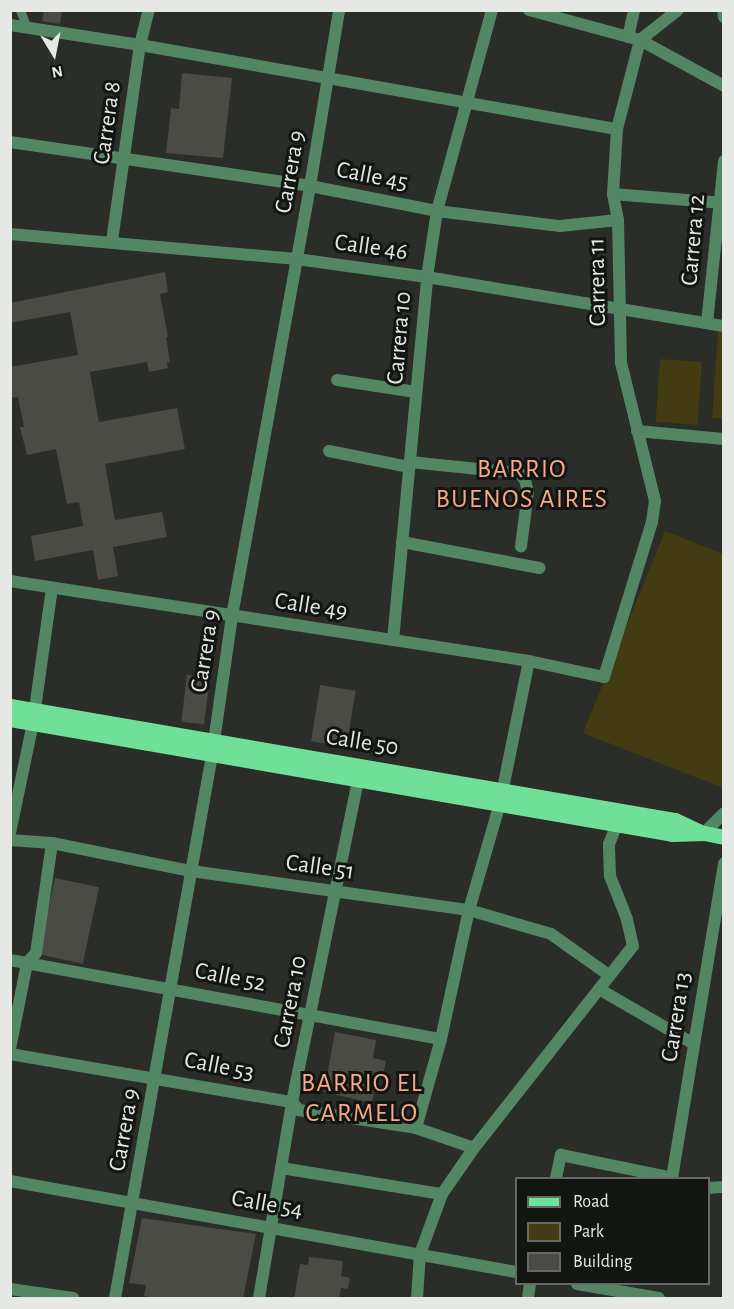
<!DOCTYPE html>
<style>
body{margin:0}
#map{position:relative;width:734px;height:1309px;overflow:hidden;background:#2a2d28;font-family:"Alegreya Sans",sans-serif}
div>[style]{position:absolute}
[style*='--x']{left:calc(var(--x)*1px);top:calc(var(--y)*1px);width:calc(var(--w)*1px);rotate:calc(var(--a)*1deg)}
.green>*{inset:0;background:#433b12;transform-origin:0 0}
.building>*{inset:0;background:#494b44;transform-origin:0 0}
.service>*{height:9px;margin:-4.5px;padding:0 4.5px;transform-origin:4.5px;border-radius:4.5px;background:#538663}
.pedestrian>*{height:12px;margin:-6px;padding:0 6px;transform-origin:6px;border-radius:6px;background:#538663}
.minor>*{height:12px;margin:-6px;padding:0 6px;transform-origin:6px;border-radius:6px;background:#538663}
.primary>*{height:15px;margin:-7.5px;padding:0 7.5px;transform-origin:7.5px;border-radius:7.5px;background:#70e098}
span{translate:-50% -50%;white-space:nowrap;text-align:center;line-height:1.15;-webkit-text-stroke:6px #131513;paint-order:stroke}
.street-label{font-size:24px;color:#e5e8e4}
.neighbourhood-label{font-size:26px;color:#f6aa8a;letter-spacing:1.5px}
.frame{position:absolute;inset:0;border:12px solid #e5e8e4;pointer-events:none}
.legend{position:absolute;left:515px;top:1177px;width:195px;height:108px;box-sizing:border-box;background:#131513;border:2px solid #676967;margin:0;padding:8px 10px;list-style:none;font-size:18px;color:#e5e8e4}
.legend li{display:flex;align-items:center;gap:12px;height:30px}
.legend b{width:30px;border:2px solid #676967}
.north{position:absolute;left:24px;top:24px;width:60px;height:60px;-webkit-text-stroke:4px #131513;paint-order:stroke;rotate:170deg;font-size:16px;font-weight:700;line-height:24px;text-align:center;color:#e5e8e4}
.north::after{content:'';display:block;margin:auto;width:21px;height:27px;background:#e5e8e4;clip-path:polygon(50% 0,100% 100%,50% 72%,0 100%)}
</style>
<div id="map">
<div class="green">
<div style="clip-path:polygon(718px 329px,723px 330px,723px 419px,712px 418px)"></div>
<div style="left:660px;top:359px;width:42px;height:63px;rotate:4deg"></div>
<div style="clip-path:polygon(665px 531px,723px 554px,723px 788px,583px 733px)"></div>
</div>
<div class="building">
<div style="clip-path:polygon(44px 10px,62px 10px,60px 24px,42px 21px)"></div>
<div style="clip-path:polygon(182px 73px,232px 78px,223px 158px,166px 153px,171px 108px,179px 109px)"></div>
<div style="clip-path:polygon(165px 272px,168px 292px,160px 294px,168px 337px,166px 337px,170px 362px,167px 362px,168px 368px,149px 372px,147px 362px,90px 372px,99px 422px,177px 408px,185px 449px,105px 464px,115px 520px,162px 512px,167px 537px,113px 547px,118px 576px,98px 580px,93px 550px,35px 561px,31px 536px,83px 526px,79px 502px,67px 504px,56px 449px,27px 455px,20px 427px,24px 427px,18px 397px,10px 398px,10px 367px,78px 355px,70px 312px,10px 323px,10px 303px)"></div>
<div style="left:187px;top:675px;width:23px;height:47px;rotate:7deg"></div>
<div style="left:320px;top:685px;width:36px;height:57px;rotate:9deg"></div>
<div style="left:55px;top:878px;width:45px;height:78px;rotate:12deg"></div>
<div style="clip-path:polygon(335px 1032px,376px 1040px,373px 1058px,386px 1061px,382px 1079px,376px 1078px,372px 1103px,324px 1092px)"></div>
<div style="clip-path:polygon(142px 1218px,256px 1234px,243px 1299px,158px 1299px,144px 1296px,146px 1285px,129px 1283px)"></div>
<div style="clip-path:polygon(309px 1257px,343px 1261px,341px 1276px,350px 1278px,348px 1289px,341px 1288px,339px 1299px,294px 1299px,300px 1264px,308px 1265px)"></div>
</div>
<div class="service">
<div style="--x:20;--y:10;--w:19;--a:69"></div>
</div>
<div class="pedestrian">
<div style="--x:337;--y:380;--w:80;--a:8.6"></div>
<div style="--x:637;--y:431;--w:87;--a:5.3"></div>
<div style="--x:329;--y:451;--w:82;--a:11.3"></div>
<div style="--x:410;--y:462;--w:110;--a:5.8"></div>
<div style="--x:519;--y:473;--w:9;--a:49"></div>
<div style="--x:525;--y:480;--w:12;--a:76"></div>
<div style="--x:528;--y:492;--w:55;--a:97.3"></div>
<div style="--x:402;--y:542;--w:140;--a:10.7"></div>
<div style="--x:27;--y:963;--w:13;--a:-48"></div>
<div style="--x:36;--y:953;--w:111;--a:-81.7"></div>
</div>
<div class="minor">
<div style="--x:529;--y:10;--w:115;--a:15.1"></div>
<div style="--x:640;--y:40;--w:96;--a:28.7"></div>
<div style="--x:723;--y:10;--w:7;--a:82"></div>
<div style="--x:10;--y:25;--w:132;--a:8.7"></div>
<div style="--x:140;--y:45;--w:484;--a:10"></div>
<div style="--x:628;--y:37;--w:28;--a:-77"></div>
<div style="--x:10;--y:142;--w:303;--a:8.3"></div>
<div style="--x:310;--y:186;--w:129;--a:11.1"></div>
<div style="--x:437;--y:211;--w:124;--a:7"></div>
<div style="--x:560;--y:226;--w:58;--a:-5.9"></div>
<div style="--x:613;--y:194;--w:111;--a:4.6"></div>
<div style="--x:10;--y:234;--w:288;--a:5"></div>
<div style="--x:297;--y:259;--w:131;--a:7.9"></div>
<div style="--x:427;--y:277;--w:301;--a:9.4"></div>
<div style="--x:112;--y:241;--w:198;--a:-81.9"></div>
<div style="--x:140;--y:45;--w:36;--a:-76"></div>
<div style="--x:707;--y:323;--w:163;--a:-84"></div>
<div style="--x:10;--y:581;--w:525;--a:8.76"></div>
<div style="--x:529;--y:661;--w:77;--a:12"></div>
<div style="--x:604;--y:677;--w:162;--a:-72.8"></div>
<div style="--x:652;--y:522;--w:21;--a:-82"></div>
<div style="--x:655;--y:501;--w:142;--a:-103.8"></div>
<div style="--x:621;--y:363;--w:143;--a:-91.2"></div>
<div style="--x:618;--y:220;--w:26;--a:-101"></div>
<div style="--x:613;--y:194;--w:65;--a:-86.5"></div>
<div style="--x:617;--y:129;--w:92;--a:-75.5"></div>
<div style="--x:640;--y:40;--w:48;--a:-38.3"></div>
<div style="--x:393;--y:640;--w:365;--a:-84.6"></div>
<div style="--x:427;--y:277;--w:67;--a:-81.4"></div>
<div style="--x:437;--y:211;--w:208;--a:-74.7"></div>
<div style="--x:10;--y:833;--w:112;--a:-78.2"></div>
<div style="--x:33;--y:723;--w:136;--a:-82"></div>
<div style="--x:704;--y:833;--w:28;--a:-45"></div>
<div style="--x:10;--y:840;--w:42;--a:4.1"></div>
<div style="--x:52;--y:843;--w:142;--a:11.4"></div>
<div style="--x:191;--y:871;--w:281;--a:8"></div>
<div style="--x:469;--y:910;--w:85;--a:16.3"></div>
<div style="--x:551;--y:934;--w:71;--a:35.3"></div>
<div style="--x:10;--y:960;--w:438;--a:10.4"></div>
<div style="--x:599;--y:989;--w:110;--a:30.1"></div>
<div style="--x:10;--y:1049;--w:88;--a:-78.8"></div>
<div style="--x:10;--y:1054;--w:286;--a:9.7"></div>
<div style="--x:292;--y:1102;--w:11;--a:49"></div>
<div style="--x:299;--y:1110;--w:118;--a:8.7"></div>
<div style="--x:416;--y:1128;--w:61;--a:19"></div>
<div style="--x:416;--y:1128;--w:92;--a:-74.3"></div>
<div style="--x:441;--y:1039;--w:132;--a:-77.8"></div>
<div style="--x:469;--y:910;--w:111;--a:-73.8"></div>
<div style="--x:500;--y:803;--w:145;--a:-78.5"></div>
<div style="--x:281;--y:1168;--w:163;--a:9.2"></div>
<div style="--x:556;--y:1178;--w:24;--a:-78"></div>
<div style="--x:561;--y:1155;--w:114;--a:11.6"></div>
<div style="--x:672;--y:1178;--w:319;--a:-80.6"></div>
<div style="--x:10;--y:1181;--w:514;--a:10.2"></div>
<div style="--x:708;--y:1188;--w:16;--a:-4"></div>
<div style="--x:577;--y:1284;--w:83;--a:9.7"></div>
<div style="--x:10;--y:1289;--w:64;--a:8.1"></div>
<div style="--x:115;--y:1298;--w:552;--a:-79.87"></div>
<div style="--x:212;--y:755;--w:140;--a:-81.8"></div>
<div style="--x:232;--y:616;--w:437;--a:-79.7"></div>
<div style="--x:310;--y:186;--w:178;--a:-80.6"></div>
<div style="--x:259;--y:1298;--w:199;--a:-80.4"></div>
<div style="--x:292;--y:1102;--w:329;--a:-78.4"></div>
<div style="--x:417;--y:1298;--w:44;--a:-86.1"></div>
<div style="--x:420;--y:1254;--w:64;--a:-69.9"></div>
<div style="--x:442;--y:1194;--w:56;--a:-55.2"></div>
<div style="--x:474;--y:1148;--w:257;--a:-51.8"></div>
<div style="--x:633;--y:946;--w:28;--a:-103"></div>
<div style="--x:627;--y:919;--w:46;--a:-111.6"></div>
<div style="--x:610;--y:876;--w:32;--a:-92"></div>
<div style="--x:609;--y:844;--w:22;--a:-68"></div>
<div style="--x:528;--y:1298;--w:14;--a:-82"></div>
</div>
<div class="primary">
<div style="--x:10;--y:706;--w:675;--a:9.73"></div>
<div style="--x:675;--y:820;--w:26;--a:25"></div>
<div style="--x:10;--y:719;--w:672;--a:9.85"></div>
<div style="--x:672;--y:834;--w:32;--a:-2"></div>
<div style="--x:704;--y:833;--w:20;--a:11"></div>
</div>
<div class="street-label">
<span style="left:108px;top:123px;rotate:-82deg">Carrera 8</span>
<span style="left:291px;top:172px;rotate:-80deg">Carrera 9</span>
<span style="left:372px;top:177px;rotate:11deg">Calle 45</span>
<span style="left:694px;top:240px;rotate:-85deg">Carrera 12</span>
<span style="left:371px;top:248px;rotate:8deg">Calle 46</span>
<span style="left:598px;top:282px;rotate:-91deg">Carrera 11</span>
<span style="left:400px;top:338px;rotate:-85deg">Carrera 10</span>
<span style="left:311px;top:607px;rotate:9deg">Calle 49</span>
<span style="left:206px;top:651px;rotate:-81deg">Carrera 9</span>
<span style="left:362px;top:743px;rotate:9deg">Calle 50</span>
<span style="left:320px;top:868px;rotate:8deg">Calle 51</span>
<span style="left:230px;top:978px;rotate:11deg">Calle 52</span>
<span style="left:291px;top:1002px;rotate:-79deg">Carrera 10</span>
<span style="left:677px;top:1017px;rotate:-81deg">Carrera 13</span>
<span style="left:219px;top:1067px;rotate:11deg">Calle 53</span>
<span style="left:125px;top:1130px;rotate:-80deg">Carrera 9</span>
<span style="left:267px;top:1205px;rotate:10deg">Calle 54</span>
</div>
<div class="neighbourhood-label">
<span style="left:522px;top:485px">BARRIO<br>BUENOS AIRES</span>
<span style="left:362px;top:1099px">BARRIO EL<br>CARMELO</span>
</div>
<div class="frame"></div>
<ul class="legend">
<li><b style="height:8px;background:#70e098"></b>Road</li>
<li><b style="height:16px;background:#433b12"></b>Park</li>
<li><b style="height:16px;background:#494b44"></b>Building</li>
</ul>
<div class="north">N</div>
</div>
